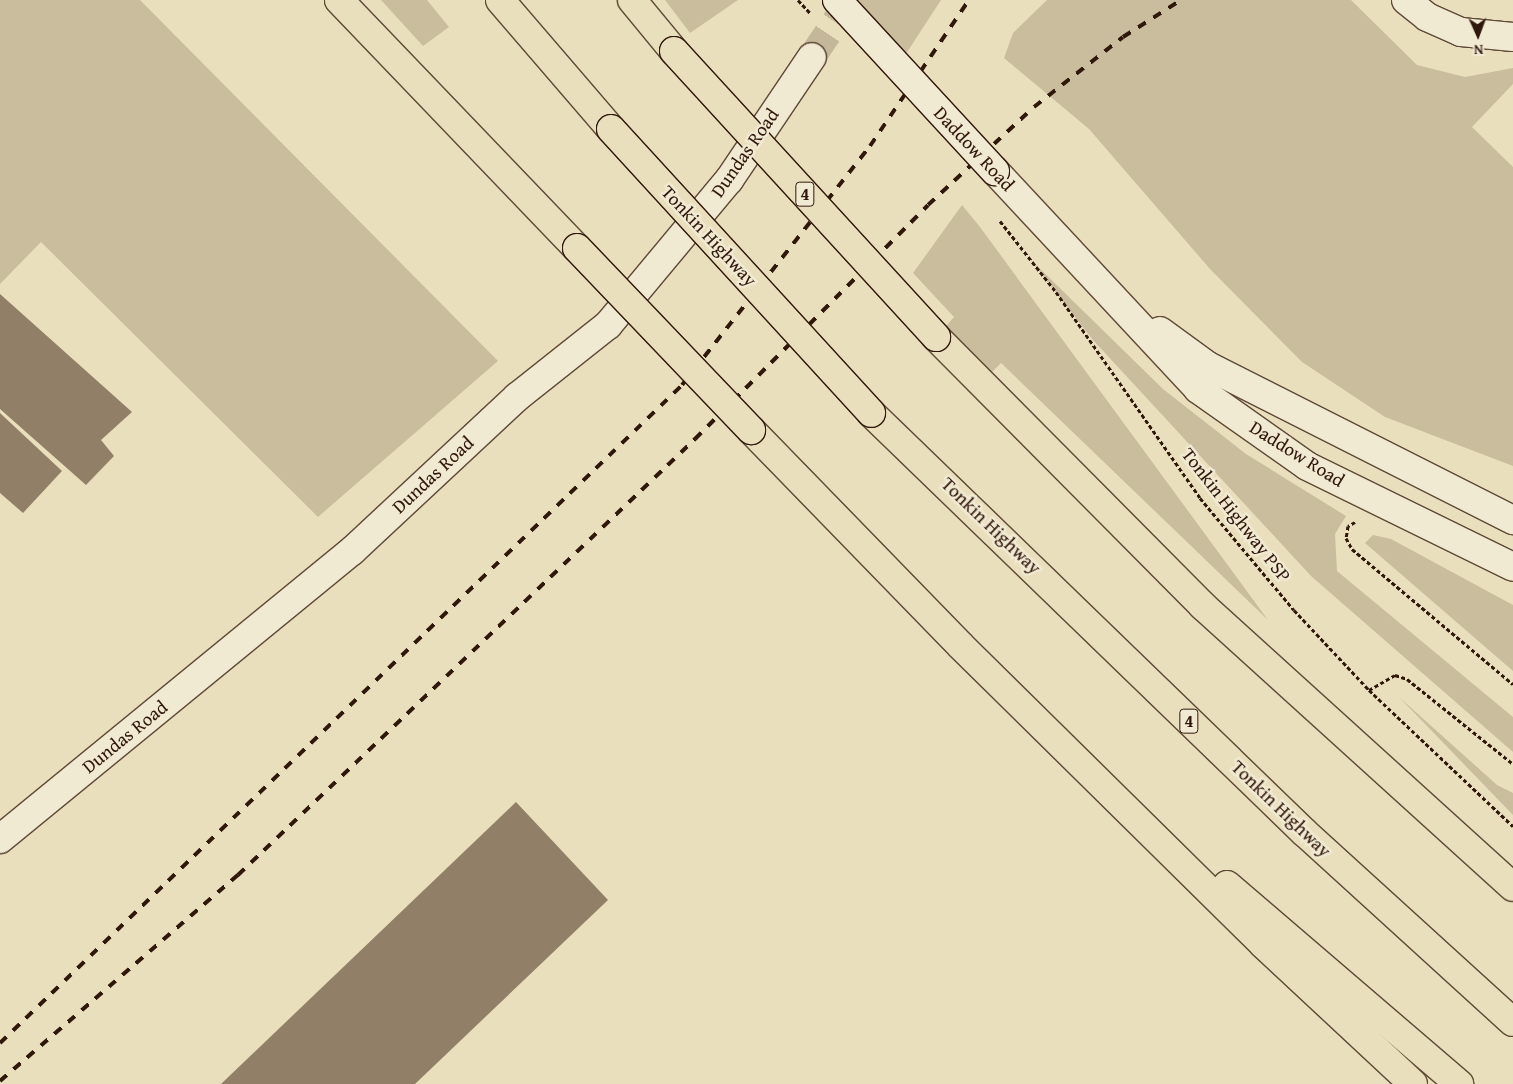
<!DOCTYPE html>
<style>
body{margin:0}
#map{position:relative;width:1513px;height:1084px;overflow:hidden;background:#eadfbc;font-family:"Gentium Book Plus",serif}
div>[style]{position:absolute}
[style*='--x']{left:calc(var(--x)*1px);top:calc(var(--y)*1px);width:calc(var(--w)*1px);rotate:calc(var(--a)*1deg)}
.green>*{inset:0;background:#cabd9e}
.building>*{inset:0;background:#917f67}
.secondary-tunnel>*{height:28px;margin-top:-14px;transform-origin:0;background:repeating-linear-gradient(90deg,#c5b799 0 28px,transparent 0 42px)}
.path>*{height:3px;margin-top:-1.5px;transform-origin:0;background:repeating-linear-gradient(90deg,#30170b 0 4px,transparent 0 6.5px)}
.roads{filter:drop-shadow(1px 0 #5e4937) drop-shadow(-1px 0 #5e4937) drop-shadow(0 1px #5e4937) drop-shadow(0 -1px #5e4937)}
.street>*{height:28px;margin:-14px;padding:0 14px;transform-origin:14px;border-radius:14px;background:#f1ead3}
.secondary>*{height:28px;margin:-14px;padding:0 14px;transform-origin:14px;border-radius:14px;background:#f1ead3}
.highway>*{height:28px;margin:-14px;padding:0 14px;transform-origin:14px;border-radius:14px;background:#eadfbc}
.rail>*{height:4px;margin-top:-2px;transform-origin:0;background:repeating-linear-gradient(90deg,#30170b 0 9px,transparent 0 18px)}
.path-bridge>*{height:3px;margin-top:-1.5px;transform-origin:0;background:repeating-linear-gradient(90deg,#30170b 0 4px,transparent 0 6.5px)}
.bridges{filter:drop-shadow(1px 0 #30170b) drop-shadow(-1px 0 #30170b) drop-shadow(0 1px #30170b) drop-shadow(0 -1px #30170b)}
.secondary-bridge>*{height:28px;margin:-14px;padding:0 14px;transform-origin:14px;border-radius:14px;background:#f1ead3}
.highway-bridge>*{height:28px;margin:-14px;padding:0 14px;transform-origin:14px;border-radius:14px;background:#eadfbc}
span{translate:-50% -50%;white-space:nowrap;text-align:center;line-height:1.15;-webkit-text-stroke:5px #f1ead3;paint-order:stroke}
.shield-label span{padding:1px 4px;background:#f1ead3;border:1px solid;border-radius:4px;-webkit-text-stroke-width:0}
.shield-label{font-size:18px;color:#30170b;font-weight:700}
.street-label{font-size:19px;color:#30170b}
.north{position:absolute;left:1453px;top:10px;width:50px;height:50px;-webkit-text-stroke:4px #f1ead3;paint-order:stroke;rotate:178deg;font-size:14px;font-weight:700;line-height:20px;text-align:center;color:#30170b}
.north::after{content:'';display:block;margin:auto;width:18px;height:22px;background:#30170b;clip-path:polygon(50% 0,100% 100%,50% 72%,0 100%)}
</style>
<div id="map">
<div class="green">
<div style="clip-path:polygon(0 0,140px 0,498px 361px,318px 517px,41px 242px,0 284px)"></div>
<div style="clip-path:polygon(381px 0,427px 0,449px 27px,423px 46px)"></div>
<div style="clip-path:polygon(665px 0,738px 0,690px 33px)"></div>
<div style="clip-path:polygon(837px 0,941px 0,898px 66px)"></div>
<div style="clip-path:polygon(1047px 0,1351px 0,1417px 65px,1465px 77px,1513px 68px,1513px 84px,1472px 127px,1513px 167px,1513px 466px,1385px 417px,1302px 362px,1210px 269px,1089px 129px,1004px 58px,1013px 33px)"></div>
<div style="clip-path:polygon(962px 205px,980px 227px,1268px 620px,1001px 363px,991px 373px,942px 331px,954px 317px,913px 273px)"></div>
<div style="clip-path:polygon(1028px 257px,1163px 389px,1246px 454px,1346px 516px,1335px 534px,1337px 571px,1513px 717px,1513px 752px,1311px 576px,1093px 340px)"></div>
<div style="clip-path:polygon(1373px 535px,1391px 539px,1513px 605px,1513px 671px,1365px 543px)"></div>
<div style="clip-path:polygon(1399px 697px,1497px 785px,1513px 793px,1513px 815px)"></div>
</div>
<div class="building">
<div style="clip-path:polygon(0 294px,132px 412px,101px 440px,114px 456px,86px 485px,0 409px)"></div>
<div style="clip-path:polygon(0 413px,62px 471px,23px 513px,0 493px)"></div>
<div style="clip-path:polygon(516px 802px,608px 900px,415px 1084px,221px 1084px)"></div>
</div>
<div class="secondary-tunnel">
<div style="--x:812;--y:57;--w:69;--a:-56.3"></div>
</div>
<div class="path">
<div style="--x:1000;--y:221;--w:90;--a:51.7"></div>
<div style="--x:1056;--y:292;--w:251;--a:55"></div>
<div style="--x:1200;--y:498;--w:146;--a:50"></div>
<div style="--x:1294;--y:610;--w:110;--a:46.8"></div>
<div style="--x:1369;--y:690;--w:198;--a:43.4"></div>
<div style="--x:1355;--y:522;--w:8;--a:150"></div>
<div style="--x:1348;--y:526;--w:12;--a:99"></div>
<div style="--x:1346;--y:538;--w:13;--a:61"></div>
<div style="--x:1352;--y:549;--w:210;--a:40"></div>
<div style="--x:1369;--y:690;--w:30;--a:-30"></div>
<div style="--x:1395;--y:675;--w:13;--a:18"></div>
<div style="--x:1407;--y:679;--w:136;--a:38.7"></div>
</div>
<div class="roads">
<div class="street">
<div style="--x:1406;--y:0;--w:27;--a:39"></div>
<div style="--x:1427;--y:17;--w:37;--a:24"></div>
<div style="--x:1461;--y:32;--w:52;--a:5.5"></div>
</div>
<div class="secondary">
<div style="--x:995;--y:171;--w:298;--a:47"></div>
<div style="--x:1198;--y:389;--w:133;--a:35.2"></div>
<div style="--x:1307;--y:466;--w:229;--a:26.1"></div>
<div style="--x:1160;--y:331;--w:59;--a:36.1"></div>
<div style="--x:1208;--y:366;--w:342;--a:26.8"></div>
<div style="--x:0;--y:839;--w:455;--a:-39.3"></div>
<div style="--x:352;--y:551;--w:226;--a:-43"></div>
<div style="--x:517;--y:397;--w:116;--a:-38.4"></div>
<div style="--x:608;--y:325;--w:189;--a:-50.2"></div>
<div style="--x:729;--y:180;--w:148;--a:-56"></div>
</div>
<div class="highway">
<div style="--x:339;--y:0;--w:344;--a:46.2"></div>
<div style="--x:500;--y:0;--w:170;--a:49.3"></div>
<div style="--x:632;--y:0;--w:66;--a:50.5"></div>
<div style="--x:936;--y:337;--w:379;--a:45.2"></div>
<div style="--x:1203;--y:606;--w:418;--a:42.2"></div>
<div style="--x:871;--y:413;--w:603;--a:44.06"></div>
<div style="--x:1304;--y:832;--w:282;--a:42.3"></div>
<div style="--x:751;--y:430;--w:300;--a:45.8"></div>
<div style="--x:960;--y:645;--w:426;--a:44.6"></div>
<div style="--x:1263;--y:944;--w:205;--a:43"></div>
<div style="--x:1227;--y:885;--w:306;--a:40.6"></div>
</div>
</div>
<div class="rail">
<div style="--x:0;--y:1043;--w:948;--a:-43.97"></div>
<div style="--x:682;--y:385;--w:304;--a:-51.8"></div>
<div style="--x:870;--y:146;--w:176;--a:-55.9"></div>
<div style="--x:0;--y:1081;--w:315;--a:-40.9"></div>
<div style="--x:238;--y:875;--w:632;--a:-43.65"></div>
<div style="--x:695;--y:439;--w:330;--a:-45.1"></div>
<div style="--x:928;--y:205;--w:144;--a:-42.8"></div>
<div style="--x:1034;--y:107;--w:113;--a:-38.2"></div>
<div style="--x:1123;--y:37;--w:69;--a:-32.5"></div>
</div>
<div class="path-bridge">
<div style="--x:798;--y:0;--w:19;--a:47"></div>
</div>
<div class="bridges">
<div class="secondary-bridge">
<div style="--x:837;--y:0;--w:233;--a:47.3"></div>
</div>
<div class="highway-bridge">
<div style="--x:674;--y:51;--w:388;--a:47.5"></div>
<div style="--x:611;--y:129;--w:385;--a:47.5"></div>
<div style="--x:577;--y:248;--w:252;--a:46.3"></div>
</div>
</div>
<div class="shield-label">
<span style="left:805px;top:194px">4</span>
<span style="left:1189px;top:721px">4</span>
</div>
<div class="street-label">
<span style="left:974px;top:149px;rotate:47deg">Daddow Road</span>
<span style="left:745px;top:153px;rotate:-55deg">Dundas Road</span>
<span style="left:709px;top:236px;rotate:47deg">Tonkin Highway</span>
<span style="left:1297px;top:454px;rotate:32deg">Daddow Road</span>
<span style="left:433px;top:475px;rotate:-43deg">Dundas Road</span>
<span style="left:1236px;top:515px;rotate:52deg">Tonkin Highway PSP</span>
<span style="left:991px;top:526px;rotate:44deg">Tonkin Highway</span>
<span style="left:125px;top:737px;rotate:-39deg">Dundas Road</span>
<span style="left:1281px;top:809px;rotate:44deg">Tonkin Highway</span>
</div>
<div class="north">N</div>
</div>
